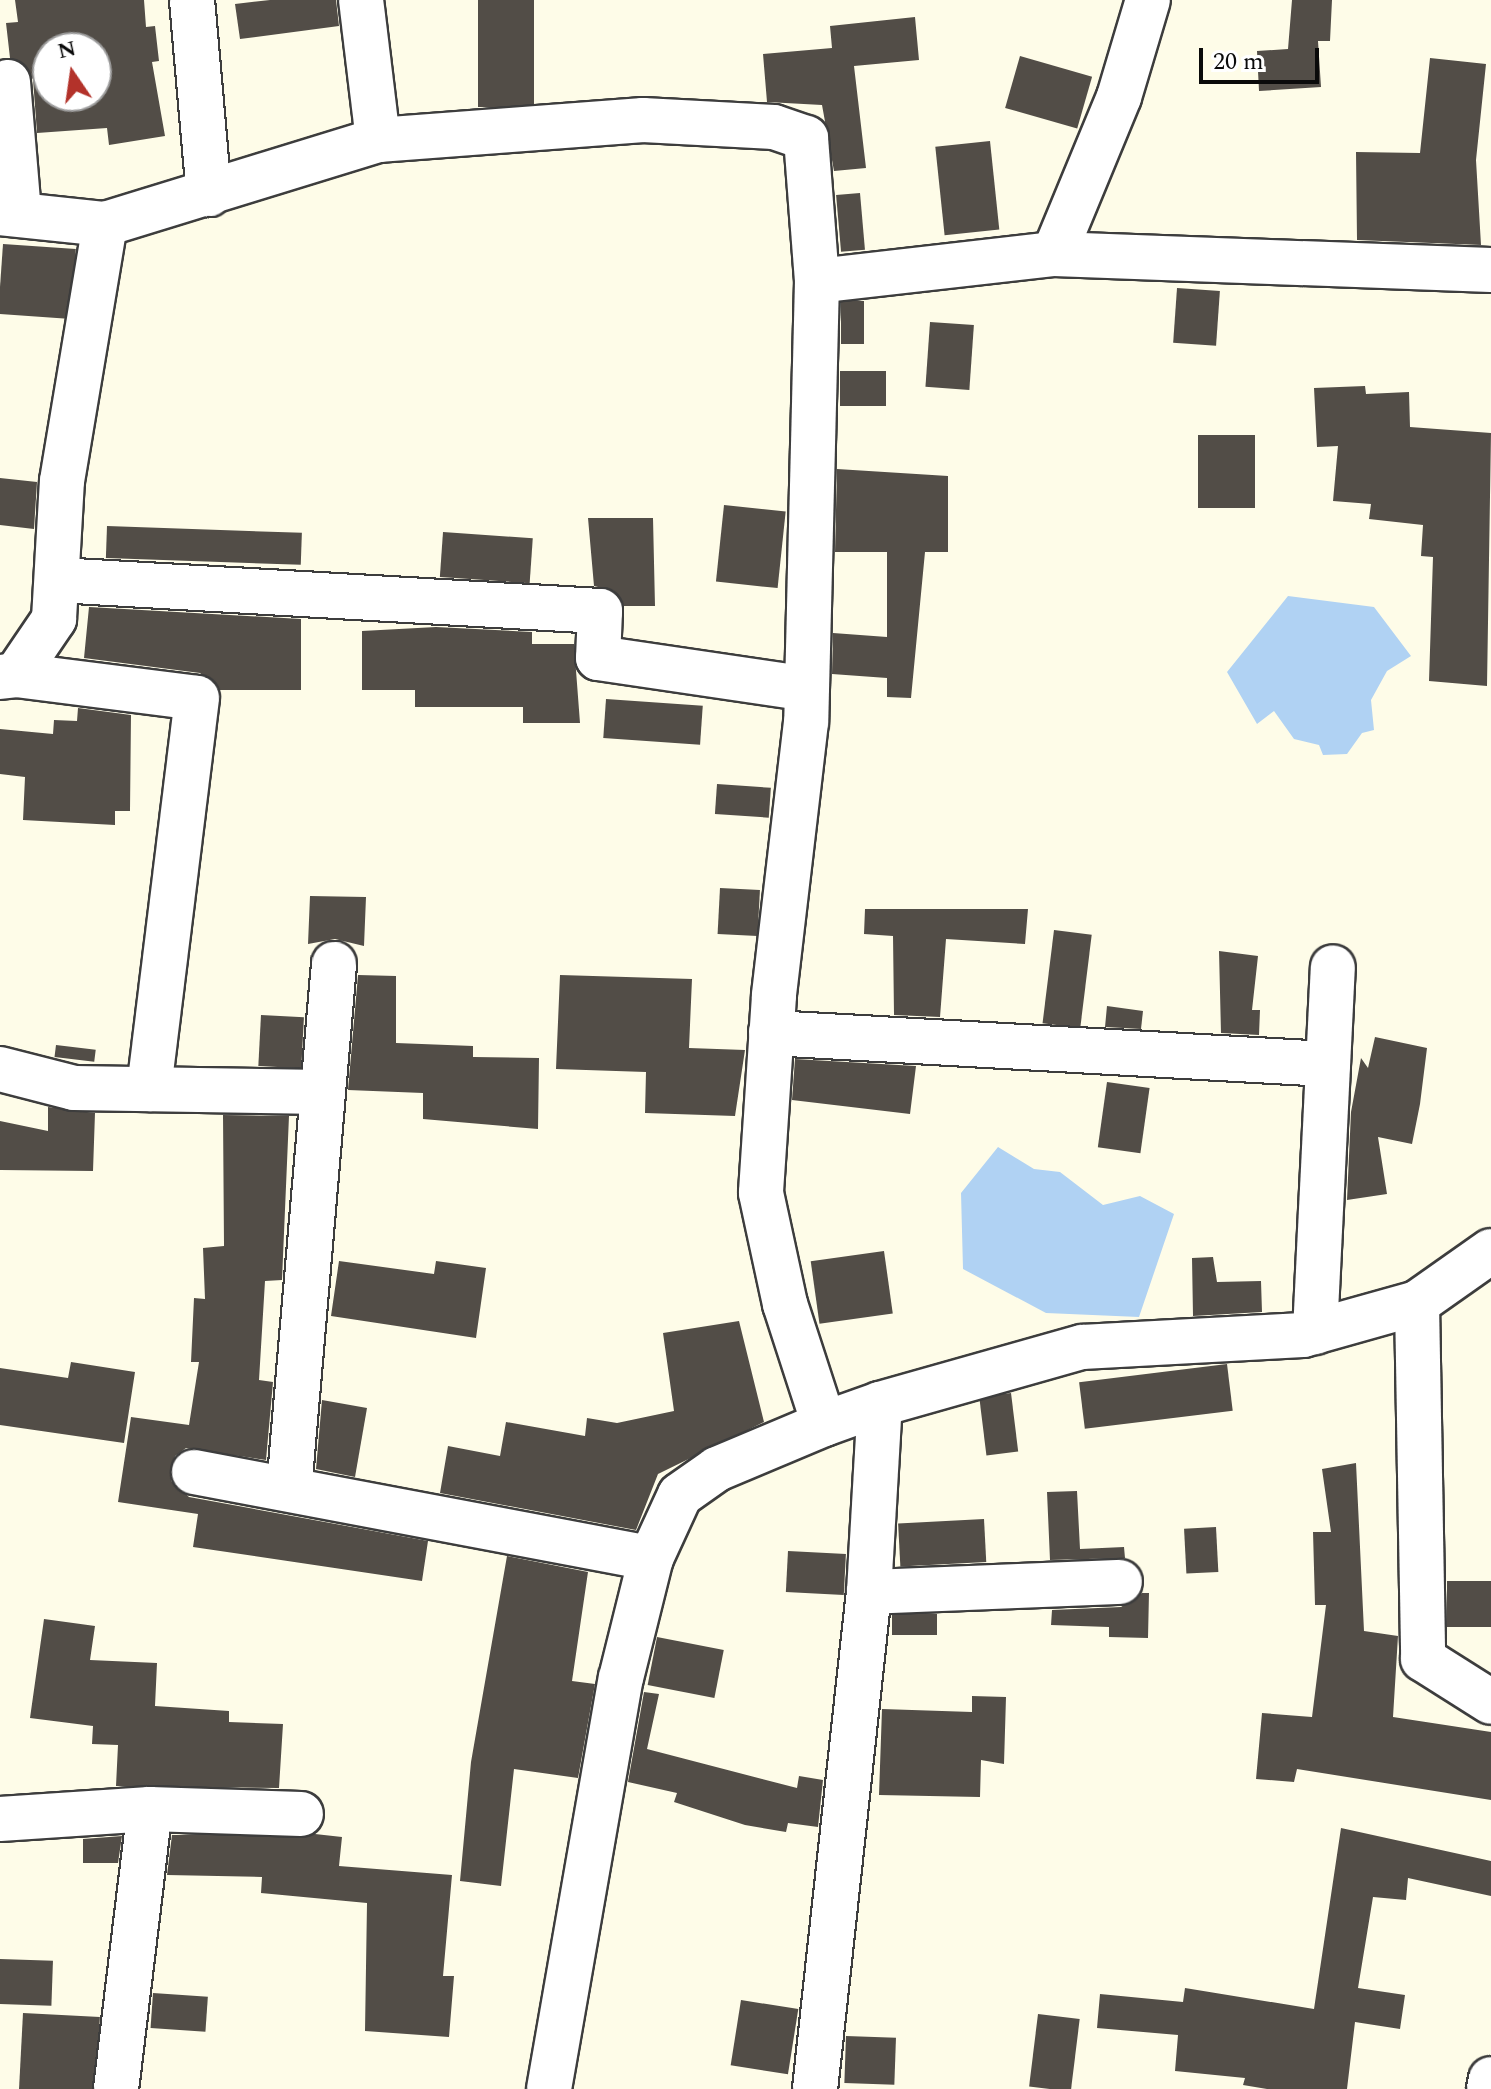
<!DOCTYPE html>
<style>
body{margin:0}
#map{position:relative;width:1491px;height:2089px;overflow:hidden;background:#fefce8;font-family:Spectral,serif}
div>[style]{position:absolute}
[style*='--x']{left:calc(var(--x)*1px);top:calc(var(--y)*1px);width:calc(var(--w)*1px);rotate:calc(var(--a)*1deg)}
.water>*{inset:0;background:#b0d2f3}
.building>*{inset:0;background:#524d47;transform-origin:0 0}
.roads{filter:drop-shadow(2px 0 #3d3d3d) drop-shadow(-2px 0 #3d3d3d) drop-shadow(0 2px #3d3d3d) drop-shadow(0 -2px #3d3d3d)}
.minor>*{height:44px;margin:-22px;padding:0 22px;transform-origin:22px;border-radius:22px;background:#fff}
span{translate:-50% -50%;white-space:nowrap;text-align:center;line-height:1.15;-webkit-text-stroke:8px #fff;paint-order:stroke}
.north{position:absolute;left:32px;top:32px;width:80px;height:80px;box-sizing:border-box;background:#fff;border:2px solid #9d9d9d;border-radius:50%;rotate:347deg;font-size:22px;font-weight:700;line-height:32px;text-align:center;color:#0a0a0a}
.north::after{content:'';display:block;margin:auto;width:28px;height:36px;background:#b3322a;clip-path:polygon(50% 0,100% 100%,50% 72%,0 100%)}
.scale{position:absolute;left:1199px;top:48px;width:120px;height:36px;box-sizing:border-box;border:4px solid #0a0a0a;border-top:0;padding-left:10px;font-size:24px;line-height:28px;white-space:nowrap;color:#0a0a0a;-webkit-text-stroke:6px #fff;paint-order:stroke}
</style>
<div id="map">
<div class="water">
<div style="clip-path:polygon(1288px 596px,1374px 607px,1411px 656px,1387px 671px,1371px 700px,1374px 730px,1362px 733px,1347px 754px,1323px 755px,1319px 745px,1294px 739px,1274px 711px,1257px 724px,1227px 672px)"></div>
<div style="clip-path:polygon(998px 1147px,1034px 1169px,1060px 1172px,1103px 1205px,1140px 1196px,1174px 1214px,1139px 1317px,1046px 1313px,963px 1269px,961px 1193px)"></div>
</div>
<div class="building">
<div style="clip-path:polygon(evenodd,15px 0,144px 0,146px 27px,155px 26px,159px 61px,152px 62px,165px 136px,109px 145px,107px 128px,37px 133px,33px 79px,10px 58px,6px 23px,18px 22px,15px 0,48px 48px,96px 48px,96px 96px,48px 96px,48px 48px)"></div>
<div style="clip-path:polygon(270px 0,336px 0,339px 26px,240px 39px,235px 4px)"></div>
<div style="left:478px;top:0;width:56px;height:107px"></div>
<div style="clip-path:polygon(1292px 0,1332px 0,1330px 41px,1318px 41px,1321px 87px,1259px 91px,1257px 51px,1288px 49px)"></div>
<div style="clip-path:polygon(915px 17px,919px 60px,854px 66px,866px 168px,834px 171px,822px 105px,767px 102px,763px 54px,832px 48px,830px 26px)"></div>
<div style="left:1020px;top:56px;width:75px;height:54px;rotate:16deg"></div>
<div style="clip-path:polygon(1430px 58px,1486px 64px,1476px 160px,1481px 245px,1357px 240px,1356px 152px,1420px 153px)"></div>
<div style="left:990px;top:141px;width:89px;height:55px;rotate:84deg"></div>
<div style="left:860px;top:193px;width:57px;height:24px;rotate:85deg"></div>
<div style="left:3px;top:244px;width:73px;height:70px;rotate:4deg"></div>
<div style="left:1177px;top:288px;width:43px;height:55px;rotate:4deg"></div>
<div style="left:864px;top:301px;width:43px;height:23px;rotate:90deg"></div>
<div style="left:930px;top:322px;width:44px;height:65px;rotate:4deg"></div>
<div style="left:840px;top:371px;width:46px;height:35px"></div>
<div style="clip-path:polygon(1365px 386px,1366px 394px,1409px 392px,1410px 427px,1491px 433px,1487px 686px,1429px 681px,1433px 557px,1421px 556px,1423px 525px,1369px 519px,1371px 504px,1333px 501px,1338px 446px,1317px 447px,1314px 388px)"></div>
<div style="left:1255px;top:435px;width:73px;height:57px;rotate:90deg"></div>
<div style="clip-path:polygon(837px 469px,948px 476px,948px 552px,925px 552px,911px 698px,887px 697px,887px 678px,832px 674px,833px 633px,887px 637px,887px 552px,835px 552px)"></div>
<div style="clip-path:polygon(0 478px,37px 482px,34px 529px,0 525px)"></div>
<div style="left:724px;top:505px;width:62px;height:77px;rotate:6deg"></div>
<div style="clip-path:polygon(588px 518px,653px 518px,655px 606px,624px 606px,614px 591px,594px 586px)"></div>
<div style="left:107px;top:526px;width:195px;height:32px;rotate:2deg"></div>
<div style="left:443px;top:532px;width:90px;height:45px;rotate:4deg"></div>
<div style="clip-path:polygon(89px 607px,301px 619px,301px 690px,220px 690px,200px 673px,84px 658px)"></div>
<div style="clip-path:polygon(436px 627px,532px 632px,532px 644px,574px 644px,580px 723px,523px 723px,523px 707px,415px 707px,415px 690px,362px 690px,362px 631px)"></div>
<div style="left:606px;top:699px;width:97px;height:39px;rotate:4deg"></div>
<div style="clip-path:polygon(78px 708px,131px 715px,130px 811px,115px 811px,115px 825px,23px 820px,25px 777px,0 774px,0 729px,53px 734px,54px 720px,77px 721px)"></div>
<div style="left:717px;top:784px;width:54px;height:30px;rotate:4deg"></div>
<div style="left:720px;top:888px;width:40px;height:46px;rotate:3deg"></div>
<div style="clip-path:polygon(310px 896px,366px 897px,364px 946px,335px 939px,308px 944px)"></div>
<div style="clip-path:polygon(865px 909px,1028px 909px,1025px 944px,946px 939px,940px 1017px,894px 1015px,893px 936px,864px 934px)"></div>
<div style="left:1054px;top:930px;width:38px;height:94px;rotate:7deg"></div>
<div style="clip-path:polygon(1219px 951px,1258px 956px,1252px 1010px,1260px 1010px,1259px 1035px,1221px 1033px)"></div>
<div style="clip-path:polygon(358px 975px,396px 976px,396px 1043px,473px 1046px,473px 1057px,539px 1058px,538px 1129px,423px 1119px,423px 1093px,348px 1090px)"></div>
<div style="clip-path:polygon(560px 975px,692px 979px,689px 1048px,745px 1050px,735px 1116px,645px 1113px,646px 1072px,556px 1069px)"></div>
<div style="clip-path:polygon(1107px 1006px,1143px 1011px,1141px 1029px,1105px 1027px)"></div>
<div style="left:261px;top:1015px;width:43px;height:51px;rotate:3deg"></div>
<div style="clip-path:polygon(1375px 1037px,1427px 1048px,1420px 1104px,1412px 1144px,1378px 1137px,1387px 1194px,1347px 1200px,1351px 1112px,1361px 1058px,1368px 1068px)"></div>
<div style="left:56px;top:1045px;width:40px;height:12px;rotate:7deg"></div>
<div style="clip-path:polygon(795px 1059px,916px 1066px,910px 1114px,792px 1100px)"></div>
<div style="left:1107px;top:1082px;width:43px;height:66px;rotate:8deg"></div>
<div style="clip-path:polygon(48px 1107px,95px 1113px,93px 1171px,0 1170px,0 1121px,48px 1131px)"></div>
<div style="clip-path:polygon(223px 1115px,289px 1116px,282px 1280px,265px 1281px,259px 1380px,273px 1382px,266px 1460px,186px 1448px,175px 1456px,171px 1481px,189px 1497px,428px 1541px,422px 1581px,193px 1547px,198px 1514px,118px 1502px,131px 1417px,189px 1425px,199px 1362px,191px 1362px,194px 1298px,205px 1299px,203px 1248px,224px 1246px)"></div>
<div style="left:884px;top:1251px;width:63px;height:74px;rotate:82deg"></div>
<div style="clip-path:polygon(1213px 1257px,1217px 1282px,1261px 1281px,1262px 1312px,1193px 1316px,1192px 1258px)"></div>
<div style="clip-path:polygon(339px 1261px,434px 1274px,436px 1261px,486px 1268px,476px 1338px,331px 1316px)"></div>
<div style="clip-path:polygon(739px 1321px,764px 1422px,658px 1474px,636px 1530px,440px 1493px,448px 1446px,500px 1456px,506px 1422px,585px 1436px,587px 1418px,617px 1423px,674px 1411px,663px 1333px)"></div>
<div style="clip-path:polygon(71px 1362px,135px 1372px,124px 1443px,0 1425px,0 1368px,68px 1378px)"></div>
<div style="left:1227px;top:1364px;width:47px;height:149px;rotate:83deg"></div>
<div style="left:1011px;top:1393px;width:59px;height:32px;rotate:83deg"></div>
<div style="clip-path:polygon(322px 1400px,367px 1408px,355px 1477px,316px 1469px)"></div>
<div style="clip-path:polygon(1356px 1463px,1364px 1631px,1398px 1636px,1393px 1717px,1491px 1732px,1491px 1800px,1297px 1769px,1294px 1782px,1256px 1779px,1262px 1713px,1312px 1717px,1326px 1605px,1315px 1605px,1313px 1532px,1331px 1532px,1322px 1469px)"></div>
<div style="clip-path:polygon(1077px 1491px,1080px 1549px,1124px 1547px,1125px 1558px,1050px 1560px,1047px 1492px)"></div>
<div style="left:984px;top:1519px;width:43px;height:86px;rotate:87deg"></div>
<div style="left:1216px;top:1527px;width:45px;height:32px;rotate:87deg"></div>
<div style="left:788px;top:1551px;width:58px;height:41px;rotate:3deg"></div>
<div style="clip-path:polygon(507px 1556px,588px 1572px,572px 1681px,595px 1684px,578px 1778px,514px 1769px,501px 1886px,460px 1881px,471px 1762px)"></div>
<div style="left:1491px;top:1581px;width:46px;height:44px;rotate:90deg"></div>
<div style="clip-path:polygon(1142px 1593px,1149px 1593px,1148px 1638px,1109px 1637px,1109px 1627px,1051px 1625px,1052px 1610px,1121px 1607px)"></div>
<div style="left:937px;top:1614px;width:21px;height:45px;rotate:90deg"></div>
<div style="clip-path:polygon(44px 1619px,95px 1626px,90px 1660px,157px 1663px,155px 1706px,229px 1711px,229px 1722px,283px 1724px,279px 1788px,116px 1786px,118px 1745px,92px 1744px,93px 1726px,30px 1718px)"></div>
<div style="left:657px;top:1637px;width:68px;height:49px;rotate:11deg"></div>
<div style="clip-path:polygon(644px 1692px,659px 1694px,647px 1749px,797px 1788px,799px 1776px,823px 1780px,818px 1827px,788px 1823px,786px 1832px,745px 1825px,674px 1802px,677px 1793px,628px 1782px)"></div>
<div style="clip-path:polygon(972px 1696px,1006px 1697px,1004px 1764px,981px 1760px,980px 1797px,879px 1795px,882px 1709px,972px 1712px)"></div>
<div style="clip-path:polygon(1341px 1828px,1491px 1861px,1491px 1896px,1408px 1878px,1406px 1900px,1373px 1897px,1358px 1988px,1405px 1995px,1400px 2029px,1355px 2022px,1347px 2089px,1267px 2089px,1243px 2085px,1245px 2078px,1175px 2071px,1178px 2035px,1097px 2028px,1100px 1994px,1183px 2002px,1185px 1988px,1314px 2009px)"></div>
<div style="clip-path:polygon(315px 1834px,342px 1837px,339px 1866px,452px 1875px,443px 1976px,454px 1976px,449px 2037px,365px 2031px,367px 1903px,261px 1893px,262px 1877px,167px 1875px,172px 1835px)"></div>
<div style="clip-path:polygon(122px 1836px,118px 1863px,83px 1863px,83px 1839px)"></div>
<div style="left:0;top:1959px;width:53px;height:45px;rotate:2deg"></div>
<div style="left:153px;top:1993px;width:55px;height:35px;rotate:4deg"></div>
<div style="left:741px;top:2000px;width:58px;height:66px;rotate:9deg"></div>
<div style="left:23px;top:2013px;width:77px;height:76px;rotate:3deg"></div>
<div style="left:1038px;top:2014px;width:42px;height:73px;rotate:7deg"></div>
<div style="left:846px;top:2036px;width:50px;height:47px;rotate:2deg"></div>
</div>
<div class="roads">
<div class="minor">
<div style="--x:192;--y:0;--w:195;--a:85"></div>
<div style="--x:8;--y:82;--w:131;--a:85.2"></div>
<div style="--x:378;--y:140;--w:266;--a:-4.3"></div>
<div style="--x:643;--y:120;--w:131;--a:3.1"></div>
<div style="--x:774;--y:127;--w:34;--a:19"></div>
<div style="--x:806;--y:138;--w:143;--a:85.6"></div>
<div style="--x:817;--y:281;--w:239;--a:-6.5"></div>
<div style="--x:1054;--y:254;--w:437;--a:2.1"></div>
<div style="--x:0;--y:213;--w:106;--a:6"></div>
<div style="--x:1054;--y:254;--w:170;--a:-67.5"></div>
<div style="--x:1119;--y:97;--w:101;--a:-73.4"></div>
<div style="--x:817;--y:281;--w:441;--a:91.4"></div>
<div style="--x:806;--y:722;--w:276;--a:96.7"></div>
<div style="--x:774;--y:996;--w:197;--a:93.8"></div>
<div style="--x:761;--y:1193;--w:114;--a:77.8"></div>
<div style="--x:785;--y:1304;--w:126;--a:72"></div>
<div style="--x:824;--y:1424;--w:59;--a:-19.7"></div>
<div style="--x:57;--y:580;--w:544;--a:3.27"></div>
<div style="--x:600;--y:611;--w:47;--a:92.4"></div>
<div style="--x:598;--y:658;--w:211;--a:8.4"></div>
<div style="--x:16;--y:675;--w:182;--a:7.2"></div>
<div style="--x:197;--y:698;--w:394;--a:97"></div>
<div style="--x:0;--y:677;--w:16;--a:-7"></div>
<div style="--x:16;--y:675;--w:68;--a:-55.8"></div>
<div style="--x:54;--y:619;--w:138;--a:-86.7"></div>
<div style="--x:62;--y:481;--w:261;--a:-80.5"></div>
<div style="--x:105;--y:224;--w:286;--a:-17.1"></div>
<div style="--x:378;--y:140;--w:141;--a:-96.9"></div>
<div style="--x:771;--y:1033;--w:558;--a:3.19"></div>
<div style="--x:0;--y:1069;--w:76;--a:14.4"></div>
<div style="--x:74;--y:1088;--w:249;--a:0.9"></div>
<div style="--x:1491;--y:1251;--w:90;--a:144.9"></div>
<div style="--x:1417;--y:1303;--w:356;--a:89"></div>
<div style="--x:1423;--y:1659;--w:80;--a:32.3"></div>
<div style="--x:1315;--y:1332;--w:365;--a:-87.2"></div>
<div style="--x:194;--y:1472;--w:465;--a:10.7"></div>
<div style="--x:289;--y:1489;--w:527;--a:-85.1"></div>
<div style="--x:869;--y:1592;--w:251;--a:-2.3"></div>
<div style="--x:0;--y:1819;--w:150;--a:-3.8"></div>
<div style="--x:150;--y:1809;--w:151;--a:1.9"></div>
<div style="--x:116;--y:2089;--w:282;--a:-83.1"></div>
<div style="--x:549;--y:2089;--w:417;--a:-80.1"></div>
<div style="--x:621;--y:1678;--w:124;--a:-76"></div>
<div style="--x:651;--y:1558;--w:69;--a:-65.3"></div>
<div style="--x:680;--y:1495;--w:45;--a:-35.1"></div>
<div style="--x:717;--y:1469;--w:116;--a:-22.8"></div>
<div style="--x:815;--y:2089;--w:500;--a:-83.8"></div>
<div style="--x:869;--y:1592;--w:188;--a:-86.7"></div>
<div style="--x:880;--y:1404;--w:210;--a:-15.8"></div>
<div style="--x:1082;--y:1347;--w:221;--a:-3.1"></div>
<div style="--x:1303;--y:1335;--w:118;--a:-15.7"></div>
<div style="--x:1489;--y:2089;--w:10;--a:-79"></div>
</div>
</div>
<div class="north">N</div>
<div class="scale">20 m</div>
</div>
